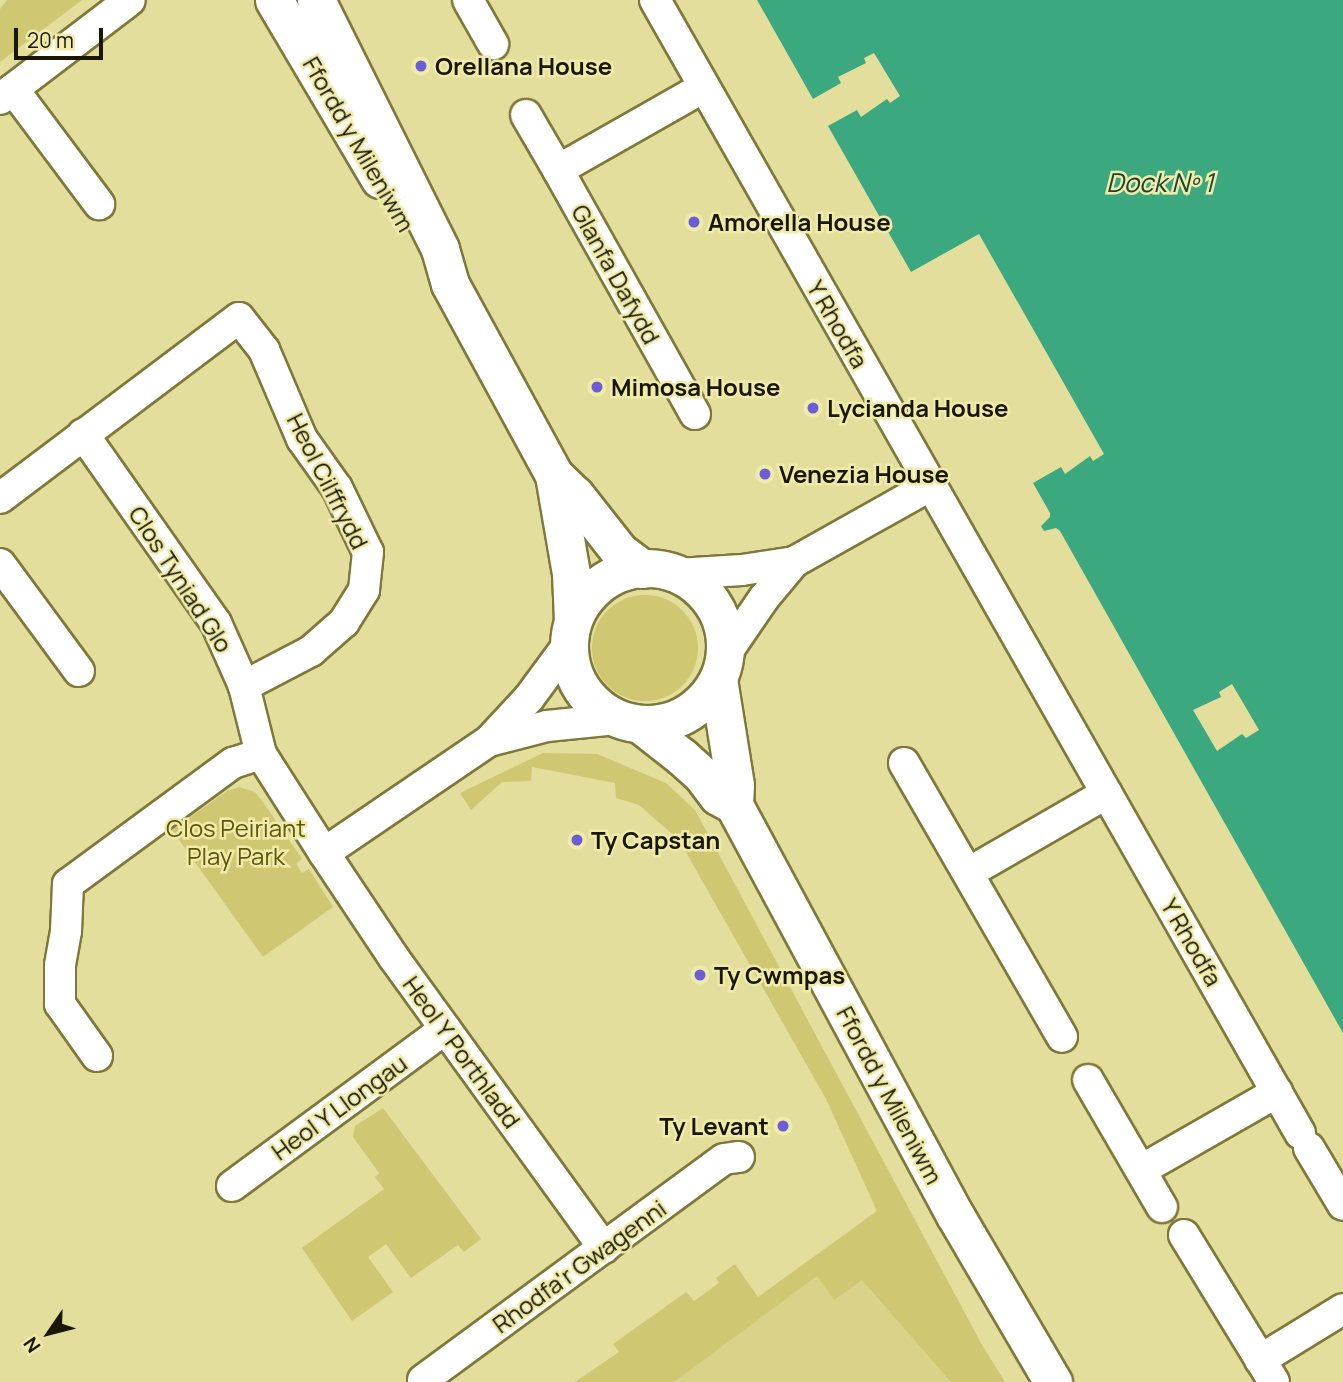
<!DOCTYPE html>
<meta charset="utf-8">
<style>
body{margin:0}
#map{position:relative;width:1343px;height:1382px;overflow:hidden;background:#e3de9c;font-family:Manrope,sans-serif}
div>[style]{position:absolute}
[style*='--x']{left:calc(var(--x)*1px);top:calc(var(--y)*1px);width:calc(var(--w)*1px);rotate:calc(var(--a)*1deg)}
.built>*{inset:0;background:#d9d38a}
.green>*{inset:0;background:#cfc772}
.round{border-radius:50%}
.water>*{inset:0;background:#3ba87f}
.pier>*{inset:0;background:#e3de9c}
.roads{filter:drop-shadow(2px 0 #7e793a) drop-shadow(-2px 0 #7e793a) drop-shadow(0 2px #7e793a) drop-shadow(0 -2px #7e793a)}
.minor>*{height:30px;margin:-15px;padding:0 15px;transform-origin:15px;border-radius:15px;background:#fff}
.tertiary>*{height:37px;margin:-18.5px;padding:0 18.5px;transform-origin:18.5px;border-radius:18.5px;background:#fff}
.tertiary>.ring{margin:-18.5px;padding:0;box-sizing:content-box;background:none;border:37px solid #fff;border-radius:50%}
.dots>*{width:19px;height:19px;translate:-50% -50%;box-sizing:border-box;border:4px solid #f0eba9;border-radius:50%}
span{translate:-50% -50%;white-space:nowrap;text-align:center;line-height:1.15;-webkit-text-stroke:5px #f0eba9;paint-order:stroke}
.poi-label{font-size:24px;color:#191700;font-weight:700}
.left{translate:0 -50%;text-align:left}
.right{translate:-100% -50%;text-align:right}
.street-label{font-size:24px;color:#191700}
.park-label{font-size:24px;color:#5c560c}
.water-label{font-size:26px;color:#194634;font-style:italic}
.north{position:absolute;left:14px;top:1298px;width:70px;height:70px;-webkit-text-stroke:5px #f0eba9;paint-order:stroke;rotate:235deg;font-size:19px;font-weight:700;line-height:28px;text-align:center;color:#191700}
.north::after{content:'';display:block;margin:auto;width:24px;height:32px;background:#191700;clip-path:polygon(50% 0,100% 100%,50% 72%,0 100%)}
.scale{position:absolute;left:14px;top:28px;width:89px;height:32px;box-sizing:border-box;border:4px solid #191700;border-top:0;padding-left:9px;font-size:21px;line-height:24px;white-space:nowrap;color:#191700;-webkit-text-stroke:5px #f0eba9;paint-order:stroke}
</style>
<div id="map">
<div class="built">
<div style="clip-path:polygon(851px 1233px,960px 1382px,642px 1382px)"></div>
</div>
<div class="green">
<div style="clip-path:polygon(7px 0,82px 0,0 62px,0 9px)"></div>
<div class="round" style="left:592px;top:595px;width:106px;height:106px"></div>
<div style="clip-path:polygon(543px 753px,597px 754px,666px 783px,695px 810px,981px 1343px,1005px 1382px,951px 1382px,862px 1280px,834px 1300px,817px 1276px,674px 1382px,575px 1382px,619px 1352px,613px 1344px,686px 1292px,694px 1301px,719px 1283px,716px 1278px,735px 1264px,758px 1297px,877px 1211px,826px 1099px,679px 840px,639px 805px,616px 798px,615px 783px,532px 767px,531px 781px,502px 782px,471px 810px,460px 793px)"></div>
<div style="clip-path:polygon(239px 787px,255px 792px,263px 802px,302px 859px,296px 864px,302px 873px,309px 869px,333px 907px,263px 957px,172px 830px,227px 791px)"></div>
<div style="clip-path:polygon(383px 1108px,481px 1239px,464px 1252px,458px 1245px,411px 1278px,386px 1244px,368px 1257px,393px 1292px,352px 1321px,302px 1248px,384px 1189px,375px 1177px,379px 1173px,353px 1137px,355px 1126px)"></div>
</div>
<div class="water">
<div style="clip-path:polygon(757px 0,1343px 0,1343px 1033px,1060px 531px,1056px 528px,1044px 531px,1041px 526px,1050px 517px,1050px 513px,1033px 483px,1061px 467px,1065px 474px,1090px 456px,1093px 461px,1104px 454px,979px 234px,911px 272px,828px 126px,857px 110px,861px 117px,887px 99px,890px 103px,900px 96px,874px 53px,864px 58px,866px 63px,838px 77px,841px 83px,813px 99px)"></div>
</div>
<div class="pier">
<div style="clip-path:polygon(1232px 684px,1259px 730px,1246px 738px,1242px 734px,1217px 751px,1193px 710px,1221px 697px,1219px 692px)"></div>
</div>
<div class="roads">
<div class="minor">
<div style="--x:468;--y:0;--w:51;--a:60.4"></div>
<div style="--x:655;--y:0;--w:1304;--a:60.35"></div>
<div style="--x:13;--y:89;--w:144;--a:53.2"></div>
<div style="--x:0;--y:99;--w:163;--a:-37.3"></div>
<div style="--x:526;--y:115;--w:64;--a:59.8"></div>
<div style="--x:695;--y:414;--w:280;--a:-119.3"></div>
<div style="--x:558;--y:170;--w:168;--a:-29.6"></div>
<div style="--x:83;--y:434;--w:231;--a:54.9"></div>
<div style="--x:216;--y:623;--w:69;--a:66"></div>
<div style="--x:244;--y:686;--w:70;--a:76"></div>
<div style="--x:261;--y:754;--w:117;--a:57.5"></div>
<div style="--x:324;--y:853;--w:126;--a:56.3"></div>
<div style="--x:394;--y:958;--w:358;--a:54.1"></div>
<div style="--x:0;--y:498;--w:299;--a:-37"></div>
<div style="--x:239;--y:318;--w:41;--a:52"></div>
<div style="--x:264;--y:350;--w:97;--a:66.9"></div>
<div style="--x:302;--y:439;--w:60;--a:54.5"></div>
<div style="--x:337;--y:488;--w:71;--a:64.2"></div>
<div style="--x:368;--y:552;--w:38;--a:96"></div>
<div style="--x:364;--y:590;--w:38;--a:122"></div>
<div style="--x:344;--y:622;--w:44;--a:138.7"></div>
<div style="--x:311;--y:651;--w:76;--a:152.4"></div>
<div style="--x:0;--y:564;--w:133;--a:53.6"></div>
<div style="--x:677;--y:574;--w:65;--a:-3.5"></div>
<div style="--x:742;--y:570;--w:53;--a:-8.7"></div>
<div style="--x:794;--y:562;--w:157;--a:-29.3"></div>
<div style="--x:725;--y:655;--w:69;--a:-55.6"></div>
<div style="--x:764;--y:598;--w:47;--a:-50.2"></div>
<div style="--x:489;--y:741;--w:60;--a:-14.5"></div>
<div style="--x:547;--y:726;--w:70;--a:-5.7"></div>
<div style="--x:904;--y:763;--w:316;--a:60"></div>
<div style="--x:324;--y:853;--w:199;--a:-34.2"></div>
<div style="--x:489;--y:741;--w:59;--a:-47.1"></div>
<div style="--x:529;--y:698;--w:66;--a:-53.7"></div>
<div style="--x:968;--y:873;--w:160;--a:-29.9"></div>
<div style="--x:97;--y:1056;--w:64;--a:-125.4"></div>
<div style="--x:60;--y:1004;--w:39;--a:-90"></div>
<div style="--x:60;--y:965;--w:35;--a:-80"></div>
<div style="--x:66;--y:931;--w:47;--a:-87.6"></div>
<div style="--x:68;--y:884;--w:205;--a:-36.3"></div>
<div style="--x:233;--y:763;--w:29;--a:-18"></div>
<div style="--x:1088;--y:1080;--w:147;--a:59.8"></div>
<div style="--x:1309;--y:1148;--w:66;--a:59.2"></div>
<div style="--x:1141;--y:1170;--w:157;--a:-29.8"></div>
<div style="--x:232;--y:1186;--w:265;--a:-36.4"></div>
<div style="--x:1184;--y:1235;--w:172;--a:58.5"></div>
<div style="--x:1260;--y:1360;--w:97;--a:-31.6"></div>
<div style="--x:423;--y:1380;--w:373;--a:-36.3"></div>
<div style="--x:724;--y:1159;--w:15;--a:-8"></div>
</div>
<div class="tertiary">
<div style="--x:274;--y:0;--w:208;--a:59.4"></div>
<div style="--x:316;--y:0;--w:278;--a:63.5"></div>
<div style="--x:440;--y:249;--w:36;--a:74"></div>
<div style="--x:450;--y:284;--w:217;--a:61.4"></div>
<div style="--x:554;--y:475;--w:29;--a:44"></div>
<div style="--x:575;--y:495;--w:71;--a:51.8"></div>
<div style="--x:619;--y:551;--w:30;--a:37"></div>
<div style="--x:554;--y:475;--w:99;--a:80.2"></div>
<div style="--x:571;--y:573;--w:47;--a:87.6"></div>
<div class="ring" style="left:569px;top:568px;width:119px;height:119px"></div>
<div style="--x:718;--y:679;--w:107;--a:80.9"></div>
<div style="--x:735;--y:785;--w:20;--a:93"></div>
<div style="--x:640;--y:724;--w:53;--a:38.2"></div>
<div style="--x:682;--y:757;--w:27;--a:42"></div>
<div style="--x:702;--y:775;--w:26;--a:53"></div>
<div style="--x:718;--y:796;--w:18;--a:29"></div>
<div style="--x:734;--y:805;--w:466;--a:61.7"></div>
<div style="--x:955;--y:1215;--w:194;--a:59.6"></div>
</div>
</div>
<div class="dots">
<div style="left:421px;top:66px;background:#6b5dd7"></div>
<div style="left:694px;top:222px;background:#6b5dd7"></div>
<div style="left:597px;top:387px;background:#6b5dd7"></div>
<div style="left:813px;top:408px;background:#6b5dd7"></div>
<div style="left:765px;top:474px;background:#6b5dd7"></div>
<div style="left:577px;top:840px;background:#6b5dd7"></div>
<div style="left:700px;top:975px;background:#6b5dd7"></div>
<div style="left:783px;top:1126px;background:#6b5dd7"></div>
</div>
<div class="poi-label">
<span class="left" style="left:435px;top:66px">Orellana House</span>
<span class="left" style="left:708px;top:222px">Amorella House</span>
<span class="left" style="left:611px;top:387px">Mimosa House</span>
<span class="left" style="left:827px;top:408px">Lycianda House</span>
<span class="left" style="left:779px;top:474px">Venezia House</span>
<span class="left" style="left:591px;top:840px">Ty Capstan</span>
<span class="left" style="left:714px;top:975px">Ty Cwmpas</span>
<span class="right" style="left:769px;top:1126px">Ty Levant</span>
</div>
<div class="street-label">
<span style="left:359px;top:144px;rotate:60deg">Ffordd y Mileniwm</span>
<span style="left:616px;top:274px;rotate:61deg">Glanfa Dafydd</span>
<span style="left:838px;top:324px;rotate:60deg">Y Rhodfa</span>
<span style="left:328px;top:481px;rotate:63deg">Heol Cilffrydd</span>
<span style="left:181px;top:579px;rotate:57deg">Clos Tyniad Glo</span>
<span style="left:1192px;top:942px;rotate:60deg">Y Rhodfa</span>
<span style="left:462px;top:1052px;rotate:54deg">Heol Y Porthladd</span>
<span style="left:890px;top:1095px;rotate:62deg">Ffordd y Mileniwm</span>
<span style="left:339px;top:1107px;rotate:-36deg">Heol Y Llongau</span>
<span style="left:579px;top:1266px;rotate:-36deg">Rhodfa'r Gwagenni</span>
</div>
<div class="park-label">
<span style="left:236px;top:842px">Clos Peiriant<br>Play Park</span>
</div>
<div class="water-label">
<span style="left:1160px;top:183px">Dock Nº 1</span>
</div>
<div class="north">N</div>
<div class="scale">20 m</div>
</div>
